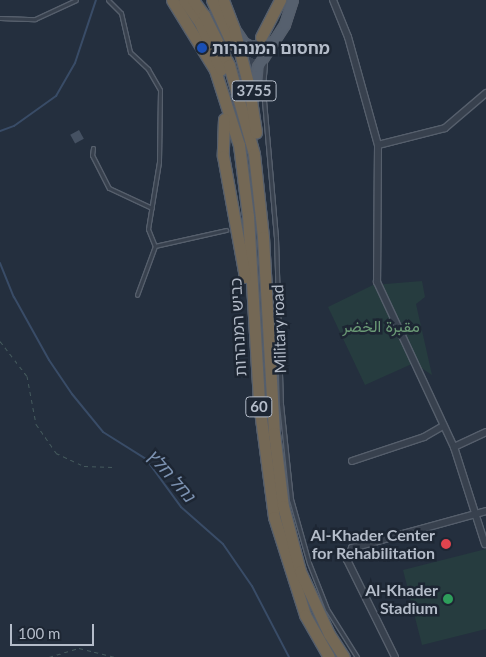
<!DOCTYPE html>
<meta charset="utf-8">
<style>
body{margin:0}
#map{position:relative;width:486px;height:657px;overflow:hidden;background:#242f3e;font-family:Lato,Vazirmatn,"Noto Sans Hebrew",sans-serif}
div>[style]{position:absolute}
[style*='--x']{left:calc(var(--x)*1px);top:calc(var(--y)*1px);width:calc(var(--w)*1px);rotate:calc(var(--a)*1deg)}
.green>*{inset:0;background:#263c3f}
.stream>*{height:2px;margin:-1px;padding:0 1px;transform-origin:1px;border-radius:1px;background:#394c67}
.building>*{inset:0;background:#455162;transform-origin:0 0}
.highway-tunnel>*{height:11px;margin-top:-5.5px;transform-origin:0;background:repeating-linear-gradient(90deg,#3a4453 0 11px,transparent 0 16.5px)}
.path>*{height:1px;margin-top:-0.5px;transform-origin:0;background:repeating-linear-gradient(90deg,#44595c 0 4px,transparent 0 8px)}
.roads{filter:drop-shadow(1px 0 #565f6c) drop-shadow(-1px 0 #565f6c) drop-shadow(0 1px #565f6c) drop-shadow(0 -1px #565f6c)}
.lane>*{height:3px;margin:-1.5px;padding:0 1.5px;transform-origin:1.5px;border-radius:1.5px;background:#38414e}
.street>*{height:6px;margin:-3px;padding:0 3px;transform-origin:3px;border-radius:3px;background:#38414e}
.primary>*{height:10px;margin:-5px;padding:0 5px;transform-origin:5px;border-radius:5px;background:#56606e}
.highway>*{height:11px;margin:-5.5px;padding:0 5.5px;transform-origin:5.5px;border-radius:5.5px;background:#746855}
.dots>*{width:14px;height:14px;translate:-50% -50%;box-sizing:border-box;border:2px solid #1d2633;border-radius:50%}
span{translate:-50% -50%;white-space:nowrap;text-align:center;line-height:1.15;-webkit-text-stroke:5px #1d2633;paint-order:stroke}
.shield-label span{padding:1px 4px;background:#1d2633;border:1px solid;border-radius:4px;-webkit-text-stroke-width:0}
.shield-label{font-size:15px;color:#b4bcc9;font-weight:700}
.poi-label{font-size:16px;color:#b4bcc9;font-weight:700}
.left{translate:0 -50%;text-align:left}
.right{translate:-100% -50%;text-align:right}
.park-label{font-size:16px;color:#6b9a76}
.street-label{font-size:16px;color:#b4bcc9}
.water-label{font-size:18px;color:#7c92b1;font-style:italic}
.scale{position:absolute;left:10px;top:624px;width:84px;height:22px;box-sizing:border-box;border:2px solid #b4bcc9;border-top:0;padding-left:6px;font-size:15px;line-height:18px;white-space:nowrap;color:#b4bcc9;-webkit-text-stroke:4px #1d2633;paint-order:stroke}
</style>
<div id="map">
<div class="green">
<div style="clip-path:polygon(422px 281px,425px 297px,416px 304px,432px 375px,414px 363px,365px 385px,328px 307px,373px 285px)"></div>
<div style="clip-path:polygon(486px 549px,486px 629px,422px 645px,403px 570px)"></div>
</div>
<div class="stream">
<div style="--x:0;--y:131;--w:15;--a:-20"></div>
<div style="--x:14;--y:126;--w:52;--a:-35.5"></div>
<div style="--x:56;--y:96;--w:38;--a:-60"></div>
<div style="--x:75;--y:63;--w:66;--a:-71.6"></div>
<div style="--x:0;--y:263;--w:37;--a:68"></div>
<div style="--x:14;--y:297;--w:72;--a:60.9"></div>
<div style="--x:49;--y:360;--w:41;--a:55.9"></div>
<div style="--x:72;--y:394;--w:49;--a:50.8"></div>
<div style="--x:103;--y:432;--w:51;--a:32.1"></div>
<div style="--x:146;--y:459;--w:59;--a:53.9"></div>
<div style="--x:181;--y:507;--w:56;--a:41.4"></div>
<div style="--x:223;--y:544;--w:51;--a:55.4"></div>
<div style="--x:252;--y:586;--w:80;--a:62.5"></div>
</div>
<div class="building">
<div style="left:79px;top:130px;width:10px;height:10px;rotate:61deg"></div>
</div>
<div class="highway-tunnel">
<div style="--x:226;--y:112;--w:81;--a:-65.3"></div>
</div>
<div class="path">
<div style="--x:0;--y:341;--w:44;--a:52.4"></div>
<div style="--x:27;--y:376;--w:49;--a:79.4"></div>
<div style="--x:36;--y:424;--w:35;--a:55"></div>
<div style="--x:56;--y:453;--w:31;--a:25"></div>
<div style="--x:84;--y:466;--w:29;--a:2"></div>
<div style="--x:49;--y:657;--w:31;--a:-17"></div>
<div style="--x:79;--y:648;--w:38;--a:14"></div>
</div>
<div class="roads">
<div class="lane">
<div style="--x:108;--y:0;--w:18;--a:45"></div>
<div style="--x:121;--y:13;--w:40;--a:77"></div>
<div style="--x:130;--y:52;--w:25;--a:43"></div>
<div style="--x:148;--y:69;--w:24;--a:60"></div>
<div style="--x:160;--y:90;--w:72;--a:90.8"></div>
<div style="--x:159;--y:162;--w:68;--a:99.3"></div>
<div style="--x:148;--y:229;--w:18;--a:68"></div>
<div style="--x:155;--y:246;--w:52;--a:110.2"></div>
<div style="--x:0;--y:18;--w:35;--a:2"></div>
<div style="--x:35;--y:19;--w:45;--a:-24.9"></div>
<div style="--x:265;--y:64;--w:25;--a:95"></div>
<div style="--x:263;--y:89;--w:150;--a:85"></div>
<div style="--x:276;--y:238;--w:166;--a:88.3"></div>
<div style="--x:281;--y:404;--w:96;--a:84"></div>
<div style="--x:291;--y:499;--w:66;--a:74.3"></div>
<div style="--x:309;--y:563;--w:49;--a:68.6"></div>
<div style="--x:327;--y:609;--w:57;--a:58"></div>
<div style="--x:93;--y:148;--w:7;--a:98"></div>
<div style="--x:92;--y:155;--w:37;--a:63"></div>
<div style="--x:109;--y:188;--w:47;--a:24.9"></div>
<div style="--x:155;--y:246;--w:73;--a:-12.7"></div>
</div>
<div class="street">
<div style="--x:333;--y:0;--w:40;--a:68"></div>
<div style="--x:348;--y:37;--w:112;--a:74.5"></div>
<div style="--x:378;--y:145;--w:137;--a:90.4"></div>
<div style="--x:377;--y:282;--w:182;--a:65"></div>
<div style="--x:454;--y:447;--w:102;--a:72.3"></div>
<div style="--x:378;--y:145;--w:69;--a:-14.2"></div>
<div style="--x:445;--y:128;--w:54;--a:-40.5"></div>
<div style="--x:454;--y:447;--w:35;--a:-25"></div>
<div style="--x:352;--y:461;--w:76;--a:-18.4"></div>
<div style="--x:424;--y:437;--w:22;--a:-30"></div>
<div style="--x:395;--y:657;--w:108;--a:-116.3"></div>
<div style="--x:347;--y:560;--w:13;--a:-67"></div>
<div style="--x:352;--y:548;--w:139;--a:-15.4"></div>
</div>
<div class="primary">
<div style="--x:236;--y:31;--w:14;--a:56"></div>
<div style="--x:244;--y:43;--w:9;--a:27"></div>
<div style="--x:252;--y:47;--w:22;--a:-13"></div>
<div style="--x:254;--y:98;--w:31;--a:-83"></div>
<div style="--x:258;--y:67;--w:50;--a:-57.3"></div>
<div style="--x:285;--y:25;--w:26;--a:-72"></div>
</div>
<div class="highway">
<div style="--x:172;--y:0;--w:82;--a:58.4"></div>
<div style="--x:215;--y:70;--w:79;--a:72.3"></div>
<div style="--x:239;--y:145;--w:72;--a:82.8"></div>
<div style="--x:248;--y:216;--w:187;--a:86.6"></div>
<div style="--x:259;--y:403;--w:115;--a:82.5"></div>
<div style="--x:274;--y:517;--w:103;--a:72.4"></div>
<div style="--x:305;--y:615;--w:48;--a:60.3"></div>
<div style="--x:184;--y:0;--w:28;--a:55"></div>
<div style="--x:200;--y:23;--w:51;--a:65.5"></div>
<div style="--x:193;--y:0;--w:19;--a:54"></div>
<div style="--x:204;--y:15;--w:56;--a:63.4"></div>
<div style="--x:229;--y:65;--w:92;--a:74.3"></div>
<div style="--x:254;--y:154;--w:83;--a:83.8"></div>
<div style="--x:263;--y:237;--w:196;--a:86.8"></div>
<div style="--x:274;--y:433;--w:74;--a:83"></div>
<div style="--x:283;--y:506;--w:67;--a:75.3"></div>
<div style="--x:300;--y:571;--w:69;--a:65.3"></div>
<div style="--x:329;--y:634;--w:27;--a:57"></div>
<div style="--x:212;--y:0;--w:48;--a:65.6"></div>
<div style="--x:223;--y:0;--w:31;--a:69"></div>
<div style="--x:234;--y:29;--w:60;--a:75.5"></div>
<div style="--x:249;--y:87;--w:46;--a:81.2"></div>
<div style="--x:261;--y:37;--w:42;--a:-62.8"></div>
<div style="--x:224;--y:119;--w:37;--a:92"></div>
<div style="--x:223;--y:156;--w:123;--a:79.7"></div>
</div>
</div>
<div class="dots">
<div style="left:202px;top:48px;background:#1a4fb4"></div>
<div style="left:446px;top:544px;background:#e0444e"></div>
<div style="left:448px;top:599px;background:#2e9e5b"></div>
</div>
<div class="shield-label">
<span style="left:254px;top:91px">3755</span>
<span style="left:259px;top:407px">60</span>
</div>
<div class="poi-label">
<span class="left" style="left:212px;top:48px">מחסום המנהרות</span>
<span class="right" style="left:435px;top:544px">Al-Khader Center<br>for Rehabilitation</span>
<span class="right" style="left:438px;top:599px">Al-Khader<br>Stadium</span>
</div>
<div class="park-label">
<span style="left:381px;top:326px">مقبرة الخضر</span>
</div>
<div class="street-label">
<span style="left:238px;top:327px;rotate:-93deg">כביש המנהרות</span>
<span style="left:279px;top:329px;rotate:-92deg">Military road</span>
</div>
<div class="water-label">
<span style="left:171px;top:475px;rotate:49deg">נחל חלץ</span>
</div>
<div class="scale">100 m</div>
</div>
